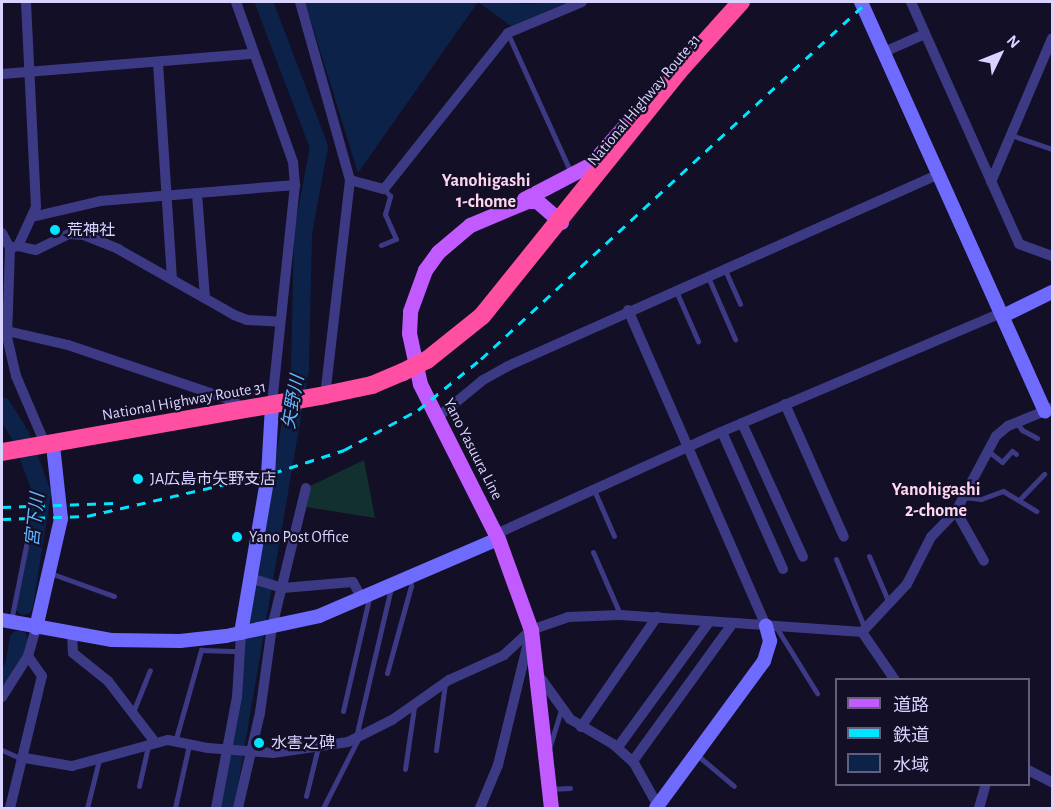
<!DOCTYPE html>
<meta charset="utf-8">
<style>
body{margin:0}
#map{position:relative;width:1054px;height:810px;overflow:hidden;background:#130f26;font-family:"Alegreya Sans","Noto Sans JP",sans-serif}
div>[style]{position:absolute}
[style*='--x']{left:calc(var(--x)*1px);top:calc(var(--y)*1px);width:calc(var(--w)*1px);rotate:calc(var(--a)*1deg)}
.green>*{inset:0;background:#12302f}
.water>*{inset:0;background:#0c2248}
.river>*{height:18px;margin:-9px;padding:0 9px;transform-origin:9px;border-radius:9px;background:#0c2248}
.lane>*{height:5px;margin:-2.5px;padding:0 2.5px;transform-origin:2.5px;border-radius:2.5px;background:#3d3a85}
.street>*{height:10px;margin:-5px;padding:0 5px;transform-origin:5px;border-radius:5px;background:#3d3a85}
.secondary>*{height:14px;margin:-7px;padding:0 7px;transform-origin:7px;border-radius:7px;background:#6f6bff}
.primary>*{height:15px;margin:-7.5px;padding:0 7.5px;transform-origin:7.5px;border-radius:7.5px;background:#c25bff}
.highway>*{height:18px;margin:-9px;padding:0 9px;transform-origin:9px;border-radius:9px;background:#ff4fa3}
.rail>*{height:3px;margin-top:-1.5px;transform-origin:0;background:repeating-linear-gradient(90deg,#00e5ff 0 9px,transparent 0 17px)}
.highway-bridge>*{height:18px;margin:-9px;padding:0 9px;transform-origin:9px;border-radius:9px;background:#ff4fa3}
.dots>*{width:16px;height:16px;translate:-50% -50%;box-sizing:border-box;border:3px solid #130f26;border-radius:50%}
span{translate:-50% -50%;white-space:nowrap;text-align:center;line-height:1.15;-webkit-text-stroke:4.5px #130f26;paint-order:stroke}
.street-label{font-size:16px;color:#d9d4ff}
.poi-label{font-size:16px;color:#d9d4ff}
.left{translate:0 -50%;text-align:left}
.neighbourhood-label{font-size:18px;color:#ffd6f0;font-weight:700}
.water-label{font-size:18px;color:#62b6ff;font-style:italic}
.frame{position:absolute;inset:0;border:3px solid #d9d4ff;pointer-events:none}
.legend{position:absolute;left:835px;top:678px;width:195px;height:108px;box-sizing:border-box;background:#130f26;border:2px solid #625e7d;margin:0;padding:8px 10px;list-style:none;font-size:18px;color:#d9d4ff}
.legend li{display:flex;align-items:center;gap:12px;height:30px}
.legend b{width:30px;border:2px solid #625e7d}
.north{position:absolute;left:970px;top:24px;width:60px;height:60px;-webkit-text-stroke:4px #130f26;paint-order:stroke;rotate:47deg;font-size:16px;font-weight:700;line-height:24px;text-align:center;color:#d9d4ff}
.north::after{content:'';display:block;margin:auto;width:21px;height:27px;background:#d9d4ff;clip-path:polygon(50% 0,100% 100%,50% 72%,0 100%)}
</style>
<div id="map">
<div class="green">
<div style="clip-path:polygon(364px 460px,375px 518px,306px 507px,310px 486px)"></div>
</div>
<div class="water">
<div style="clip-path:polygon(305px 2px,516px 2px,520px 4px,568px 2px,511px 26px,478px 2px,358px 173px)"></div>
</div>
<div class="river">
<div style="--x:2;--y:406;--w:36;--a:58"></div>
<div style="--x:21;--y:436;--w:61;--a:69.8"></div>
<div style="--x:42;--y:493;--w:114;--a:99.1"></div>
<div style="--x:2;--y:686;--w:23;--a:-59"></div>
<div style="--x:14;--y:666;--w:27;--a:-80"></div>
<div style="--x:225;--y:808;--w:447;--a:-80.3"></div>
<div style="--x:300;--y:367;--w:134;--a:-88.7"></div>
<div style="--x:303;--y:233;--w:87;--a:-79.5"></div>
<div style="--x:319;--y:147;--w:155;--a:-110.8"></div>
</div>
<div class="lane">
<div style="--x:508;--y:34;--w:153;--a:65.6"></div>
<div style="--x:1011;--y:135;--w:43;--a:18.9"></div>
<div style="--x:381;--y:245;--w:16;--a:-22"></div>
<div style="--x:396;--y:239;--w:27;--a:-114"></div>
<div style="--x:385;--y:214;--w:19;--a:-74"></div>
<div style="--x:390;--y:196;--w:9;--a:-131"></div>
<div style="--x:725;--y:270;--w:37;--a:66"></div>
<div style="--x:708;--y:277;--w:68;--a:66.5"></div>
<div style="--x:676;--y:291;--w:55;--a:66.3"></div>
<div style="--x:1017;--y:423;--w:9;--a:54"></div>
<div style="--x:1022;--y:430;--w:17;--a:28"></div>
<div style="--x:988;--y:451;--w:18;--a:38"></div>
<div style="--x:1002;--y:462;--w:15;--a:-48"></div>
<div style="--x:1012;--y:451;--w:5;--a:37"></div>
<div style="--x:594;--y:490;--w:50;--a:66.5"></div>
<div style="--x:964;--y:497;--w:17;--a:7"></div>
<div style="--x:981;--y:499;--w:23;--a:-20"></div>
<div style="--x:1003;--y:491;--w:39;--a:31"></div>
<div style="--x:1020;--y:499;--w:35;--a:-46"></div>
<div style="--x:593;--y:552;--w:68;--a:66.5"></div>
<div style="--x:869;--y:556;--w:51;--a:66.9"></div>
<div style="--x:836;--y:559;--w:76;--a:67.5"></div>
<div style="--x:50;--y:573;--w:68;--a:19.8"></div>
<div style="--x:11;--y:621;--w:82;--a:-78.7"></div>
<div style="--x:776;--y:627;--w:78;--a:58.2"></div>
<div style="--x:387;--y:673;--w:90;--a:-74.6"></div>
<div style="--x:411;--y:586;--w:8;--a:-97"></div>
<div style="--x:343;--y:711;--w:116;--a:-77"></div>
<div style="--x:133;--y:712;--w:45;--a:-68"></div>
<div style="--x:356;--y:737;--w:153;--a:-76.8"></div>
<div style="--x:175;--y:742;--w:96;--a:-74.2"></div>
<div style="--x:201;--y:650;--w:38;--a:2"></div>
<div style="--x:549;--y:749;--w:41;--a:-72.9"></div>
<div style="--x:2;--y:750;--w:22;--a:24"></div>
<div style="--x:436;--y:750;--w:68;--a:-82.3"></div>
<div style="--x:697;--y:755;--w:48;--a:40"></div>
<div style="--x:405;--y:769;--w:63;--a:-81.7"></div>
<div style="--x:139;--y:786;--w:41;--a:-77.3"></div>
<div style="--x:550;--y:789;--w:20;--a:-3"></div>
<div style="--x:306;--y:796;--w:50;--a:-76.2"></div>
<div style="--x:87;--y:808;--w:49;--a:-76"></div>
<div style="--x:175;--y:808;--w:65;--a:-77.5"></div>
<div style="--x:323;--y:808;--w:77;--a:-63.1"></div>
</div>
<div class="street">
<div style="--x:236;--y:2;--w:170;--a:70.4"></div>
<div style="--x:293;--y:162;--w:23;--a:85"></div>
<div style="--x:295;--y:185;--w:221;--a:96"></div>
<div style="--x:300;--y:2;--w:185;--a:74.3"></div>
<div style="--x:350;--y:180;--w:216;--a:96.6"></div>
<div style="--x:911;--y:2;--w:265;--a:65.9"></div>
<div style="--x:1019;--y:244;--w:35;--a:20"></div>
<div style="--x:884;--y:52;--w:45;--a:-23.7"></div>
<div style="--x:158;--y:63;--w:217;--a:86.3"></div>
<div style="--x:2;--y:74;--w:252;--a:-4.6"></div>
<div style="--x:350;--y:180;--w:35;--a:15"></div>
<div style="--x:384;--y:189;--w:199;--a:-51.5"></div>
<div style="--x:508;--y:33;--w:80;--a:-22.7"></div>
<div style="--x:991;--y:182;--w:156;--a:-67"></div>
<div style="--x:197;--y:194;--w:104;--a:85.6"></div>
<div style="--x:32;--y:217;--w:70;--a:-13.2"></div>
<div style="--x:100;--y:201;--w:196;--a:-4.7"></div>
<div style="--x:2;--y:233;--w:17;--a:62"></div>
<div style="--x:10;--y:248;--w:89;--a:91.9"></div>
<div style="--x:7;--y:337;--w:40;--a:77"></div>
<div style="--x:16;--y:376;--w:76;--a:66.8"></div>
<div style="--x:18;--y:246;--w:18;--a:13"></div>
<div style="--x:36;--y:250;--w:37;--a:-26"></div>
<div style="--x:69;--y:234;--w:15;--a:4"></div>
<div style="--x:84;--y:235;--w:37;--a:22"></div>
<div style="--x:118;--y:249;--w:133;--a:29.6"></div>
<div style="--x:234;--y:315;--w:14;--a:21"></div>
<div style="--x:247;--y:320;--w:33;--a:3"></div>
<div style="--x:10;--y:248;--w:8;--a:-14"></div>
<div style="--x:18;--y:246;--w:43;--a:-65.2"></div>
<div style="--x:36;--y:207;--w:205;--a:-92.8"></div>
<div style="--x:628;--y:310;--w:345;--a:66.4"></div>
<div style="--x:7;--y:331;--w:63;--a:12.9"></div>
<div style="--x:68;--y:345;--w:169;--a:18.6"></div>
<div style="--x:228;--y:399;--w:21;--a:28"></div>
<div style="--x:785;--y:404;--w:145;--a:66.1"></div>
<div style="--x:438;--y:417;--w:58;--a:-39.4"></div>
<div style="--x:483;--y:380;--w:29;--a:-29"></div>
<div style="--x:508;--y:366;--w:472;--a:-24"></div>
<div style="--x:742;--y:423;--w:147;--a:65.5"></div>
<div style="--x:722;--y:432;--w:150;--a:66"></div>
<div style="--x:956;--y:511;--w:57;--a:60.8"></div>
<div style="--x:496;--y:534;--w:247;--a:-24.4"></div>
<div style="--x:721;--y:432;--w:304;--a:-23"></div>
<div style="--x:250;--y:578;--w:34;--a:17"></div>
<div style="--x:283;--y:588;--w:70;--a:-4.9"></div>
<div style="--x:353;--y:582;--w:19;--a:62"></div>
<div style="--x:862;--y:632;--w:58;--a:55.5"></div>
<div style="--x:72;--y:634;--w:19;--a:87"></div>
<div style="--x:73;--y:653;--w:45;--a:38.7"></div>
<div style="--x:108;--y:681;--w:76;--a:52.5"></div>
<div style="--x:537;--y:673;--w:57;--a:54.3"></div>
<div style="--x:570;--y:719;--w:50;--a:30.2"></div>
<div style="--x:613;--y:744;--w:28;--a:42"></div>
<div style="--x:634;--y:763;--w:49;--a:60.8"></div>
<div style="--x:2;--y:697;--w:49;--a:-57.6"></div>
<div style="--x:28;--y:656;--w:29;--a:-74"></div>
<div style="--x:581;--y:727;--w:134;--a:-55.4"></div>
<div style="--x:618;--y:747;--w:155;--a:-53.9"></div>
<div style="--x:25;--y:758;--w:48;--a:9.7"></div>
<div style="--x:72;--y:766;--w:99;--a:-15.2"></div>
<div style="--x:168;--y:740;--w:41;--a:11.3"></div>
<div style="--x:208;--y:748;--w:65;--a:4.4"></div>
<div style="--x:273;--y:753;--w:76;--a:-8.3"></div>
<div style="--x:348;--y:742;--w:49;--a:-26.6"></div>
<div style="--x:392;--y:720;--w:70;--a:-35.1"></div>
<div style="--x:449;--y:680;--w:60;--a:-24.4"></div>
<div style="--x:504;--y:655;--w:37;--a:-43"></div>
<div style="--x:531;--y:630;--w:39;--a:-19"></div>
<div style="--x:568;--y:617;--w:52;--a:-2.2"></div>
<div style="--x:620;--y:615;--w:243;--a:4"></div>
<div style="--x:862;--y:632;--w:66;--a:-46.8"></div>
<div style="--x:907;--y:584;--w:53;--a:-62.9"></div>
<div style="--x:931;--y:537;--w:36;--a:-46"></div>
<div style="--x:956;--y:511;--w:85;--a:-61.9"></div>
<div style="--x:996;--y:436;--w:16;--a:-40"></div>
<div style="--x:1008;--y:426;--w:48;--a:-22.2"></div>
<div style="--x:633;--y:761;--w:170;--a:-54.1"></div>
<div style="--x:1028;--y:770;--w:27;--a:27"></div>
<div style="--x:10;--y:808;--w:136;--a:-76.4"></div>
<div style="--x:42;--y:676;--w:24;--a:-125"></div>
<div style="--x:216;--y:808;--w:113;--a:-79.3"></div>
<div style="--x:237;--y:697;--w:64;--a:-86.4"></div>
<div style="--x:238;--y:808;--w:98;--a:-77"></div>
<div style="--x:260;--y:713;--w:87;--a:-82.1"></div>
<div style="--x:272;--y:627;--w:143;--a:-76.3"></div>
<div style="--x:480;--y:808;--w:47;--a:-67.3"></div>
<div style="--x:498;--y:765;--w:130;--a:-76.2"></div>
<div style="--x:979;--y:808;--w:25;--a:-74"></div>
</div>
<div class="secondary">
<div style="--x:861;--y:2;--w:449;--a:65.8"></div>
<div style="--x:1003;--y:316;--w:55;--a:-26.1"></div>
<div style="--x:2;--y:620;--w:112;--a:10.3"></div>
<div style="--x:112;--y:640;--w:68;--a:0.8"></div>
<div style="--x:180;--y:641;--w:46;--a:-6.2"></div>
<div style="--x:226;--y:636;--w:95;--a:-12.1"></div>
<div style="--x:319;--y:616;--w:195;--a:-23.3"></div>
<div style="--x:36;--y:628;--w:112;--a:-77.1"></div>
<div style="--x:61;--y:519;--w:74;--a:-96.2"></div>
<div style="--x:241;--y:633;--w:160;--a:-80.3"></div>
<div style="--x:268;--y:475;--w:70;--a:-86.7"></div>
<div style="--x:656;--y:808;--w:182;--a:-53.7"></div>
<div style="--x:764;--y:661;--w:21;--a:-73"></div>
<div style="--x:770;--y:641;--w:16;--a:-105"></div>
</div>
<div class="primary">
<div style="--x:524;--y:199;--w:76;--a:-27.6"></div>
<div style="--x:591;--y:164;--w:53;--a:-48.8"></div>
<div style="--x:551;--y:808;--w:179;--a:-96.4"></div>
<div style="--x:531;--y:630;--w:97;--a:-109.9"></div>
<div style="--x:498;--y:539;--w:174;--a:-116.7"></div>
<div style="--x:420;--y:384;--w:52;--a:-102.2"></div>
<div style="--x:409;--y:333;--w:22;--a:-87"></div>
<div style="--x:410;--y:311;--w:44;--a:-69.9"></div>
<div style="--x:425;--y:270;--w:22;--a:-54"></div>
<div style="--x:438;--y:252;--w:42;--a:-40.2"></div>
<div style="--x:470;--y:225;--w:62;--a:-22.8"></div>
<div style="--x:527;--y:201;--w:10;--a:0"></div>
<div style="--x:537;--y:201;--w:32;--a:41"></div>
</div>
<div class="highway">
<div style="--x:427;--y:360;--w:70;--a:-38.7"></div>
<div style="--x:482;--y:316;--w:314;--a:-51.2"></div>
<div style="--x:679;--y:71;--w:93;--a:-48.1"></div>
<div style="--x:2;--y:452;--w:328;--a:-10"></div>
<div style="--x:325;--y:395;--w:48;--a:-12"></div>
<div style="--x:372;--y:385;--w:34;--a:-23"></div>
</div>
<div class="rail">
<div style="--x:2;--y:507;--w:112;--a:-2"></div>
<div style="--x:2;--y:519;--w:85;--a:-2"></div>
<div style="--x:87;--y:516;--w:191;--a:-13"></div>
<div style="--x:273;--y:473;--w:75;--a:-17.9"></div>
<div style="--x:344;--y:450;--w:84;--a:-28.4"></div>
<div style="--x:418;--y:410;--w:81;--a:-39"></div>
<div style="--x:481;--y:359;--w:526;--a:-42.76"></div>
</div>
<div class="highway-bridge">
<div style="--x:403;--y:372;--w:27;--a:-27"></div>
</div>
<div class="dots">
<div style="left:55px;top:230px;background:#00e5ff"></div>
<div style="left:138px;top:479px;background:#00e5ff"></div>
<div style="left:237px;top:537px;background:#00e5ff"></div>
<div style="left:259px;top:743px;background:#00e5ff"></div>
</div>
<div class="street-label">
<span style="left:644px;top:100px;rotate:-50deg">National Highway Route 31</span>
<span style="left:184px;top:401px;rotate:-10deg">National Highway Route 31</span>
<span style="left:473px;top:449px;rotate:63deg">Yano Yasuura Line</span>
</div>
<div class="poi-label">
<span class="left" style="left:67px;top:230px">荒神社</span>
<span class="left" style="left:150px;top:479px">JA広島市矢野支店</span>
<span class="left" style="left:249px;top:537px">Yano Post Office</span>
<span class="left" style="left:271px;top:743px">水害之碑</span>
</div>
<div class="neighbourhood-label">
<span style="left:486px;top:192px">Yanohigashi<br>1-chome</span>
<span style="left:936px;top:501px">Yanohigashi<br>2-chome</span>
</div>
<div class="water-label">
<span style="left:294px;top:402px;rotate:-80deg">矢野川</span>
<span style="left:36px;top:520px;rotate:-84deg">宮下川</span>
</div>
<div class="frame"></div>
<ul class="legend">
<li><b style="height:8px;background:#c25bff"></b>道路</li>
<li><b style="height:8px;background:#00e5ff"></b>鉄道</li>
<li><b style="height:16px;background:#0c2248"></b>水域</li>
</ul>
<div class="north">N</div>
</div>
